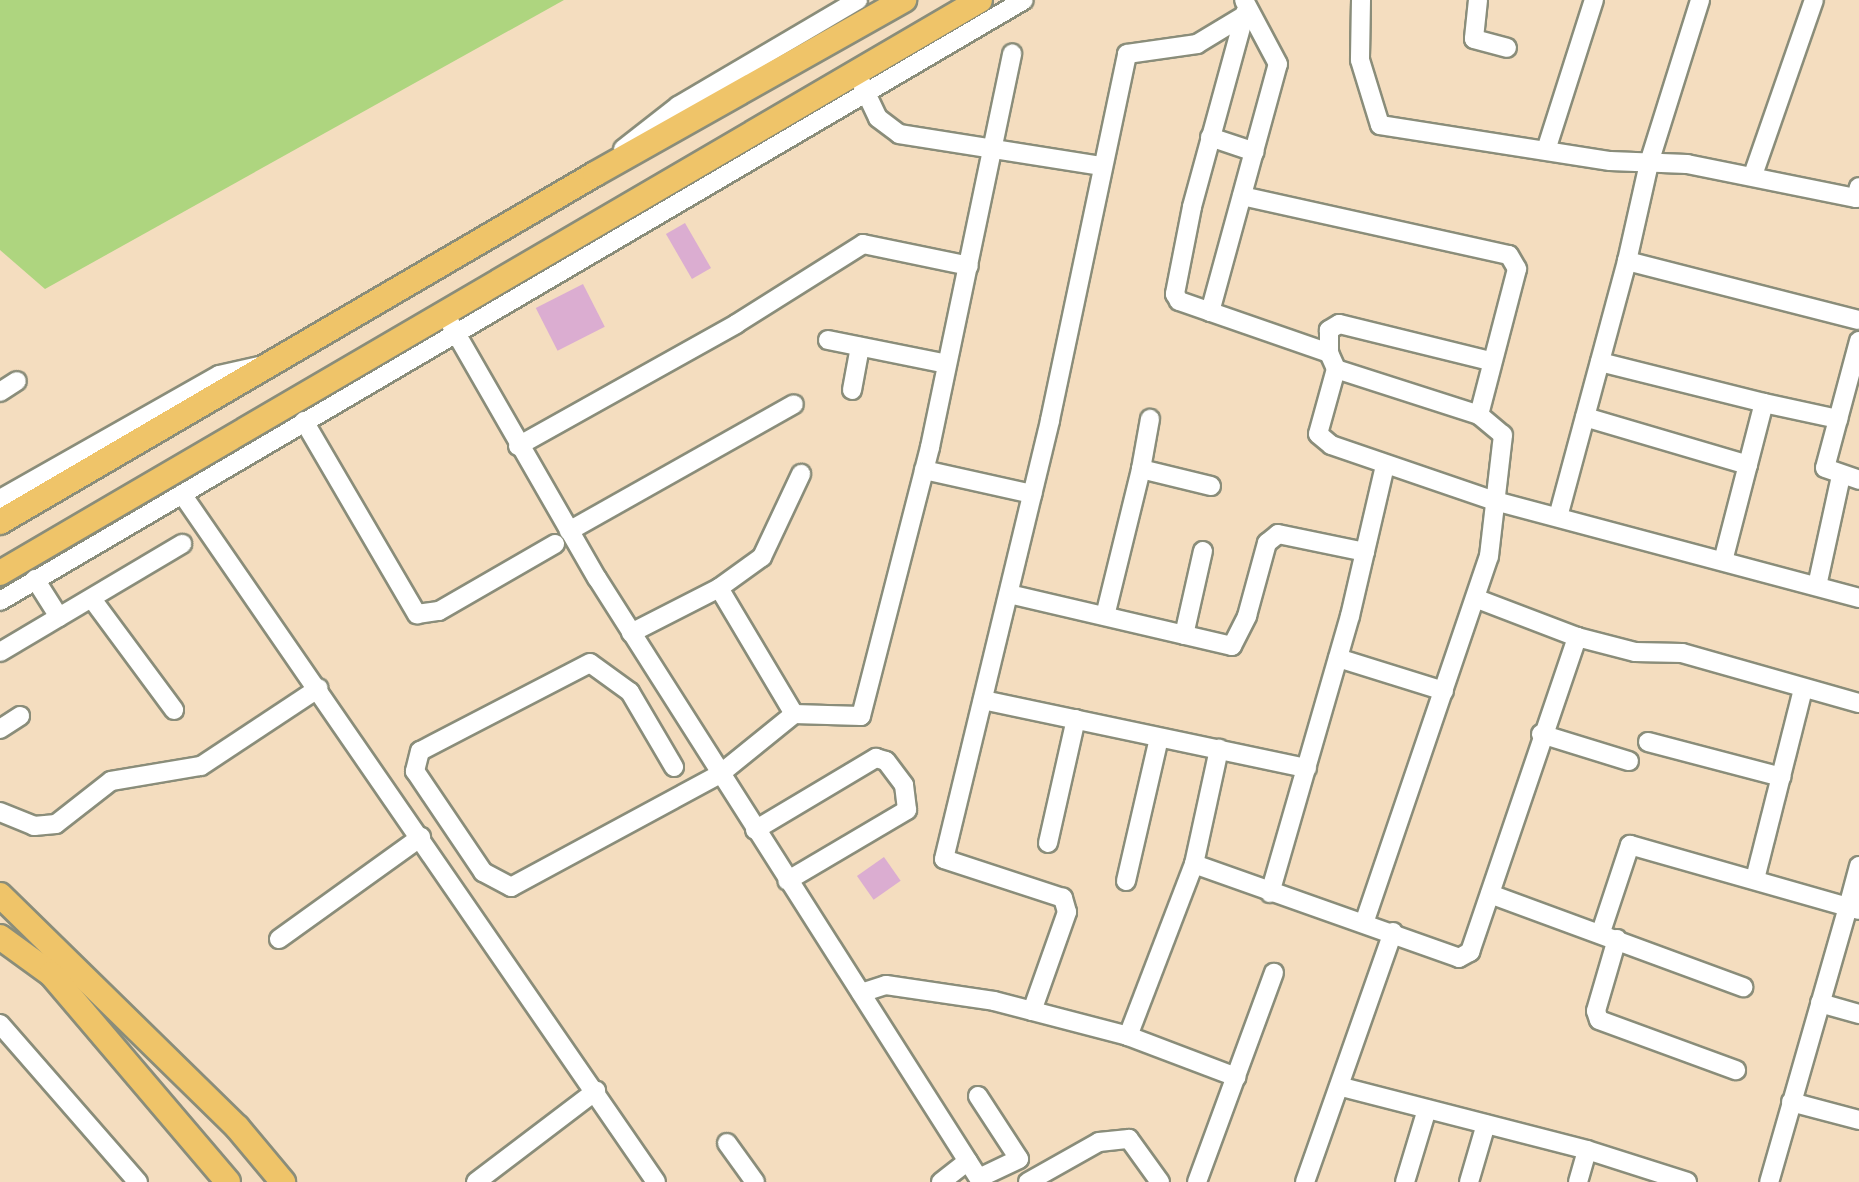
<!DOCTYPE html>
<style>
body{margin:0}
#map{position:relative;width:1859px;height:1182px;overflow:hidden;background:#f4ddbf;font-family:Kalam,sans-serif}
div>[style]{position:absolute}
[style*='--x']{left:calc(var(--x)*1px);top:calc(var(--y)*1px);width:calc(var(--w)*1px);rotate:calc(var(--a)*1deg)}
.green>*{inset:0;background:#aed57f}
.building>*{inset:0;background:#dbadd1;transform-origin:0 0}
.roads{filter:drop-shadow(2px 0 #8a8d7a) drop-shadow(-2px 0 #8a8d7a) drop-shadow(0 2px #8a8d7a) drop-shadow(0 -2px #8a8d7a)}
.minor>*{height:18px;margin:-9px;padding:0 9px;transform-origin:9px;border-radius:9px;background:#fff}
.major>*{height:24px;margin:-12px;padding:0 12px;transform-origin:12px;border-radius:12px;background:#efc469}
span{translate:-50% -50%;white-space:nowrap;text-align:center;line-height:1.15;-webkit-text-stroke:4.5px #fbf7ec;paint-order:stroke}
</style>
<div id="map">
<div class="green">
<div style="clip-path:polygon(0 0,564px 0,45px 289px,0 250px)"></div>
</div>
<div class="building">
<div style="left:685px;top:223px;width:52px;height:22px;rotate:60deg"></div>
<div style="left:583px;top:284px;width:48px;height:53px;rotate:63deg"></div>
<div style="left:884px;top:857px;width:29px;height:33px;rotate:55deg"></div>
</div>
<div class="roads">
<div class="minor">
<div style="--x:1361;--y:0;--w:60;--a:91"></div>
<div style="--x:1360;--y:60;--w:68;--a:72.9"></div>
<div style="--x:1380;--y:125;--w:233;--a:8.9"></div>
<div style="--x:1610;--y:161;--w:77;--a:2.2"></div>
<div style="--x:1687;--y:164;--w:172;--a:11.4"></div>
<div style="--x:1856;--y:198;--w:11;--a:-75"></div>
<div style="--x:1478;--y:0;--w:39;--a:96"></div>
<div style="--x:1474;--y:39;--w:34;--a:15"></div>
<div style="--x:1245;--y:13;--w:201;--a:105.3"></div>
<div style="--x:1192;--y:207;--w:89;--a:101.1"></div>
<div style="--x:1175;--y:294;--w:8;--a:60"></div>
<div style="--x:1179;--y:301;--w:159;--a:19.1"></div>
<div style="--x:859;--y:78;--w:44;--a:64.6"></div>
<div style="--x:878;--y:118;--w:26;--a:37"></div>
<div style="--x:899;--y:134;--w:204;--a:9"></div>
<div style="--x:1210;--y:137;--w:47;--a:18.4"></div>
<div style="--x:1547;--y:147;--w:154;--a:-72.3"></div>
<div style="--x:623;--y:149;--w:70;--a:-38"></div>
<div style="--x:678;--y:106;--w:209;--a:-30.5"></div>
<div style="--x:1753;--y:175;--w:185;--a:-70.8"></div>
<div style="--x:1242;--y:196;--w:273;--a:12.5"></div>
<div style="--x:1509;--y:255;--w:16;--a:60"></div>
<div style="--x:1517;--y:269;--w:151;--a:104.6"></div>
<div style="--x:1627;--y:261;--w:100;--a:-77.3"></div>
<div style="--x:1649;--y:163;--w:171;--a:-72.6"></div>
<div style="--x:1210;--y:312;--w:257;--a:-74.7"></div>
<div style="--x:1278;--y:64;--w:72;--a:-118"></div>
<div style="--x:449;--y:321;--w:297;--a:60.1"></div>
<div style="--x:597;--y:578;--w:716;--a:57.55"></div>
<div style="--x:828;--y:340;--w:121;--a:11.4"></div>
<div style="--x:1859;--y:341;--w:131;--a:105"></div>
<div style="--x:1825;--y:468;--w:36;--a:19"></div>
<div style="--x:1490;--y:361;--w:155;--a:-166.2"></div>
<div style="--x:1339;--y:324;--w:12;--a:149"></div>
<div style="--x:1329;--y:330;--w:23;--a:90"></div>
<div style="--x:1329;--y:353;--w:17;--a:66"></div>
<div style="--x:1336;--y:369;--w:67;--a:105.5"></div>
<div style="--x:1318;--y:434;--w:17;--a:40"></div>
<div style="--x:1331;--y:445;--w:173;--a:18.9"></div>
<div style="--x:1495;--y:501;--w:377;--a:14.9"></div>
<div style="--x:1600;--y:362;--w:169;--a:14"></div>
<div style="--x:1336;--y:369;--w:150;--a:17.8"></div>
<div style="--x:1479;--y:415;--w:31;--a:40"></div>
<div style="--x:1503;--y:435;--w:122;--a:96.6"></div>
<div style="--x:1489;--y:556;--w:388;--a:108.8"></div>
<div style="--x:852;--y:390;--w:44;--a:-79.5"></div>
<div style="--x:0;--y:392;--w:20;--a:-33"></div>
<div style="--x:1585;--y:417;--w:170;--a:16.4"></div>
<div style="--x:304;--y:421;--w:224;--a:59.7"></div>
<div style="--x:417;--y:614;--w:22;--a:-8"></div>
<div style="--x:439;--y:611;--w:134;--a:-30"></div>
<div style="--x:518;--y:446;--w:250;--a:-29.2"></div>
<div style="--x:736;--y:324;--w:150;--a:-32.2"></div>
<div style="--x:863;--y:244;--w:108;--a:11.7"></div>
<div style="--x:1141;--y:469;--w:51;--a:-79.8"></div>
<div style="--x:924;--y:470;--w:111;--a:12.5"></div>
<div style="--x:182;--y:494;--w:835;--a:55.43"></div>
<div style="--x:0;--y:499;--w:252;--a:-29.5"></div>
<div style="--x:219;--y:375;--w:41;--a:-12.7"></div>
<div style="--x:1558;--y:517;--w:265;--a:-74.9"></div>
<div style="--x:1627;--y:261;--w:239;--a:14.3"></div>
<div style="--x:569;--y:531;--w:258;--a:-29.4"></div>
<div style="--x:1723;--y:561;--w:163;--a:-75.5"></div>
<div style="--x:1764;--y:403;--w:76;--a:12.2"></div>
<div style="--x:35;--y:579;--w:45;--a:57.7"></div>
<div style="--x:1817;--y:586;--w:113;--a:-77.7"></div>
<div style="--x:719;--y:588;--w:147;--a:59.2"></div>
<div style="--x:1009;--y:594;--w:229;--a:13.1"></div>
<div style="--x:1232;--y:646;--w:34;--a:-63"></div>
<div style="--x:1247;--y:616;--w:76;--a:-74.7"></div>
<div style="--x:1267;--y:543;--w:14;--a:-39"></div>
<div style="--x:1278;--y:534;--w:89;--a:11.7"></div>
<div style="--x:92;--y:599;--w:138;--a:53.5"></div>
<div style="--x:0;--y:601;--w:1187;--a:-30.41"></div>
<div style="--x:1105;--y:616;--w:151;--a:-76.2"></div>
<div style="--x:1141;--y:469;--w:72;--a:13.7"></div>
<div style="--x:631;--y:633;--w:99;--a:-27.1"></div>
<div style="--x:719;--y:588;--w:53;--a:-35.8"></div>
<div style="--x:762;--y:557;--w:92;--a:-64.8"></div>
<div style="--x:1184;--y:635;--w:86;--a:-77.3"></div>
<div style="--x:1577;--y:637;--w:60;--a:14.5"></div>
<div style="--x:1635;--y:652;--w:47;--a:1.2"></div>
<div style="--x:1682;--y:653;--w:184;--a:15.8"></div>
<div style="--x:0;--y:652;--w:212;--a:-30.7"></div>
<div style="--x:1338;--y:658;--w:111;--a:17.3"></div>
<div style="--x:983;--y:700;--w:331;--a:11.9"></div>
<div style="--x:0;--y:729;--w:24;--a:-33"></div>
<div style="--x:1541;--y:734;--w:92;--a:17.1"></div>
<div style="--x:1648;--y:742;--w:138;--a:14.7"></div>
<div style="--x:674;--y:767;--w:87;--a:-120.4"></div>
<div style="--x:630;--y:692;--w:49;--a:-144.1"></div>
<div style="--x:590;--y:663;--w:191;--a:152.6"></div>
<div style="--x:420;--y:751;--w:21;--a:104"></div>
<div style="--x:415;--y:771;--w:122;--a:56"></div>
<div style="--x:483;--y:872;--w:32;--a:28"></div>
<div style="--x:511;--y:887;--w:238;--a:-28.4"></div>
<div style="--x:720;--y:774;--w:95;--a:-39"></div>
<div style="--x:794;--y:714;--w:67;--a:1.7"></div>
<div style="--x:861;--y:716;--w:278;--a:-75.6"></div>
<div style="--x:930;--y:447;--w:402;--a:-78.2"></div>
<div style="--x:0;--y:812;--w:37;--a:22"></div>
<div style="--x:34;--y:826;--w:22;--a:-5"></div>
<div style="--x:56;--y:824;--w:70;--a:-38"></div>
<div style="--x:111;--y:781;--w:91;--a:-9.5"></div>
<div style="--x:201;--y:766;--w:141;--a:-33.5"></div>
<div style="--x:755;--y:830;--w:141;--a:-30.8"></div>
<div style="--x:876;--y:758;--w:10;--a:17"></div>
<div style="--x:886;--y:761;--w:30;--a:53"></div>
<div style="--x:904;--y:785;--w:25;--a:83"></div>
<div style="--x:907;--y:810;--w:139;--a:149.4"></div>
<div style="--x:1048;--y:843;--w:127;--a:-77.3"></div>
<div style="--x:1194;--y:864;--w:281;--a:19.5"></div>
<div style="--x:1459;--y:958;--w:13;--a:-29"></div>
<div style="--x:1470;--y:952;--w:333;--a:-71.2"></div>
<div style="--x:1577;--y:637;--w:109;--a:-159.1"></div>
<div style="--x:1859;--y:866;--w:42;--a:105"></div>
<div style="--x:1848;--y:907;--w:11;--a:15"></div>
<div style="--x:1755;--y:879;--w:196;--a:-75.8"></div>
<div style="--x:1126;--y:881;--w:147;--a:-77"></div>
<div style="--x:1270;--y:893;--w:288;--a:-73.9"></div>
<div style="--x:1350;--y:616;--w:155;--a:-76.9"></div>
<div style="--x:1490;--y:894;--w:270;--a:20.2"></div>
<div style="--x:1601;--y:932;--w:92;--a:-71.6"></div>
<div style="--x:1630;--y:845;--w:227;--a:15.9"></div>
<div style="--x:1848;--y:907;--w:286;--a:106"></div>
<div style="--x:279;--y:939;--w:175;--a:-35.7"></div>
<div style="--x:1617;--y:939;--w:75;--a:106.3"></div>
<div style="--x:1596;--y:1011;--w:9;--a:72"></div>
<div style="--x:1599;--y:1020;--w:146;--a:20.1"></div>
<div style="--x:861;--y:993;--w:26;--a:-18"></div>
<div style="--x:886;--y:985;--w:109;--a:8.4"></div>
<div style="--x:994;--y:1001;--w:138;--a:14.6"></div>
<div style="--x:1128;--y:1036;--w:116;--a:20.8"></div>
<div style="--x:1820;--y:1003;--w:41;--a:15.8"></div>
<div style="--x:1032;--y:1011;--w:105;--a:-70.5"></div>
<div style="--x:1067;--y:912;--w:15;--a:-106"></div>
<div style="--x:1063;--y:898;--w:125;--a:-161.9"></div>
<div style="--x:944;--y:859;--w:452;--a:-76.4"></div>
<div style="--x:1050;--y:420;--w:374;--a:-78.1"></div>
<div style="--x:1127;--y:54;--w:71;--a:-8.1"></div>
<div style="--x:1197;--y:44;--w:50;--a:-31.2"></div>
<div style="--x:0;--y:1024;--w:210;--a:48.9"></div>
<div style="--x:1128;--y:1036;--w:184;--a:-69"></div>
<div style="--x:1194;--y:864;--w:118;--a:-77.7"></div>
<div style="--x:1342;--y:1087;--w:253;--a:14.4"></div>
<div style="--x:1587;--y:1150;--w:105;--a:17.7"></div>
<div style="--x:978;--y:1096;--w:75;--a:56.9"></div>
<div style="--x:1019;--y:1159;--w:44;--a:154.6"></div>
<div style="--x:1791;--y:1102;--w:70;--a:14.8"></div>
<div style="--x:727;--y:1143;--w:48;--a:54.3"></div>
<div style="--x:476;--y:1182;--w:151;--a:-37.2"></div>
<div style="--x:941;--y:1182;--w:34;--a:-38"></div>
<div style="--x:1028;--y:1182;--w:81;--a:-29.4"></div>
<div style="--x:1099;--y:1142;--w:30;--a:-6"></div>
<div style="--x:1129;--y:1139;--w:53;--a:54.2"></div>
<div style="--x:1197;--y:1182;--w:223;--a:-69.8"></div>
<div style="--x:1305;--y:1182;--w:265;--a:-70.6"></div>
<div style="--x:1405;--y:1182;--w:76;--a:-73.2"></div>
<div style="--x:1469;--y:1182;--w:60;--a:-73.7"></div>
<div style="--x:1578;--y:1182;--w:33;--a:-74"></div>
</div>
<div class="major">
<div style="--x:0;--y:522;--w:689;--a:-30.32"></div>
<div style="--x:595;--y:174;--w:355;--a:-29.4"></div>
<div style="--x:0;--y:573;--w:1135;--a:-30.31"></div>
<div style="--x:0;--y:895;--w:332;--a:44.4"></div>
<div style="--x:237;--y:1127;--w:72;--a:50.1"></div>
<div style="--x:0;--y:937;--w:63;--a:36"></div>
<div style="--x:51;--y:974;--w:273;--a:49.6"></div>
</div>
</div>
</div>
